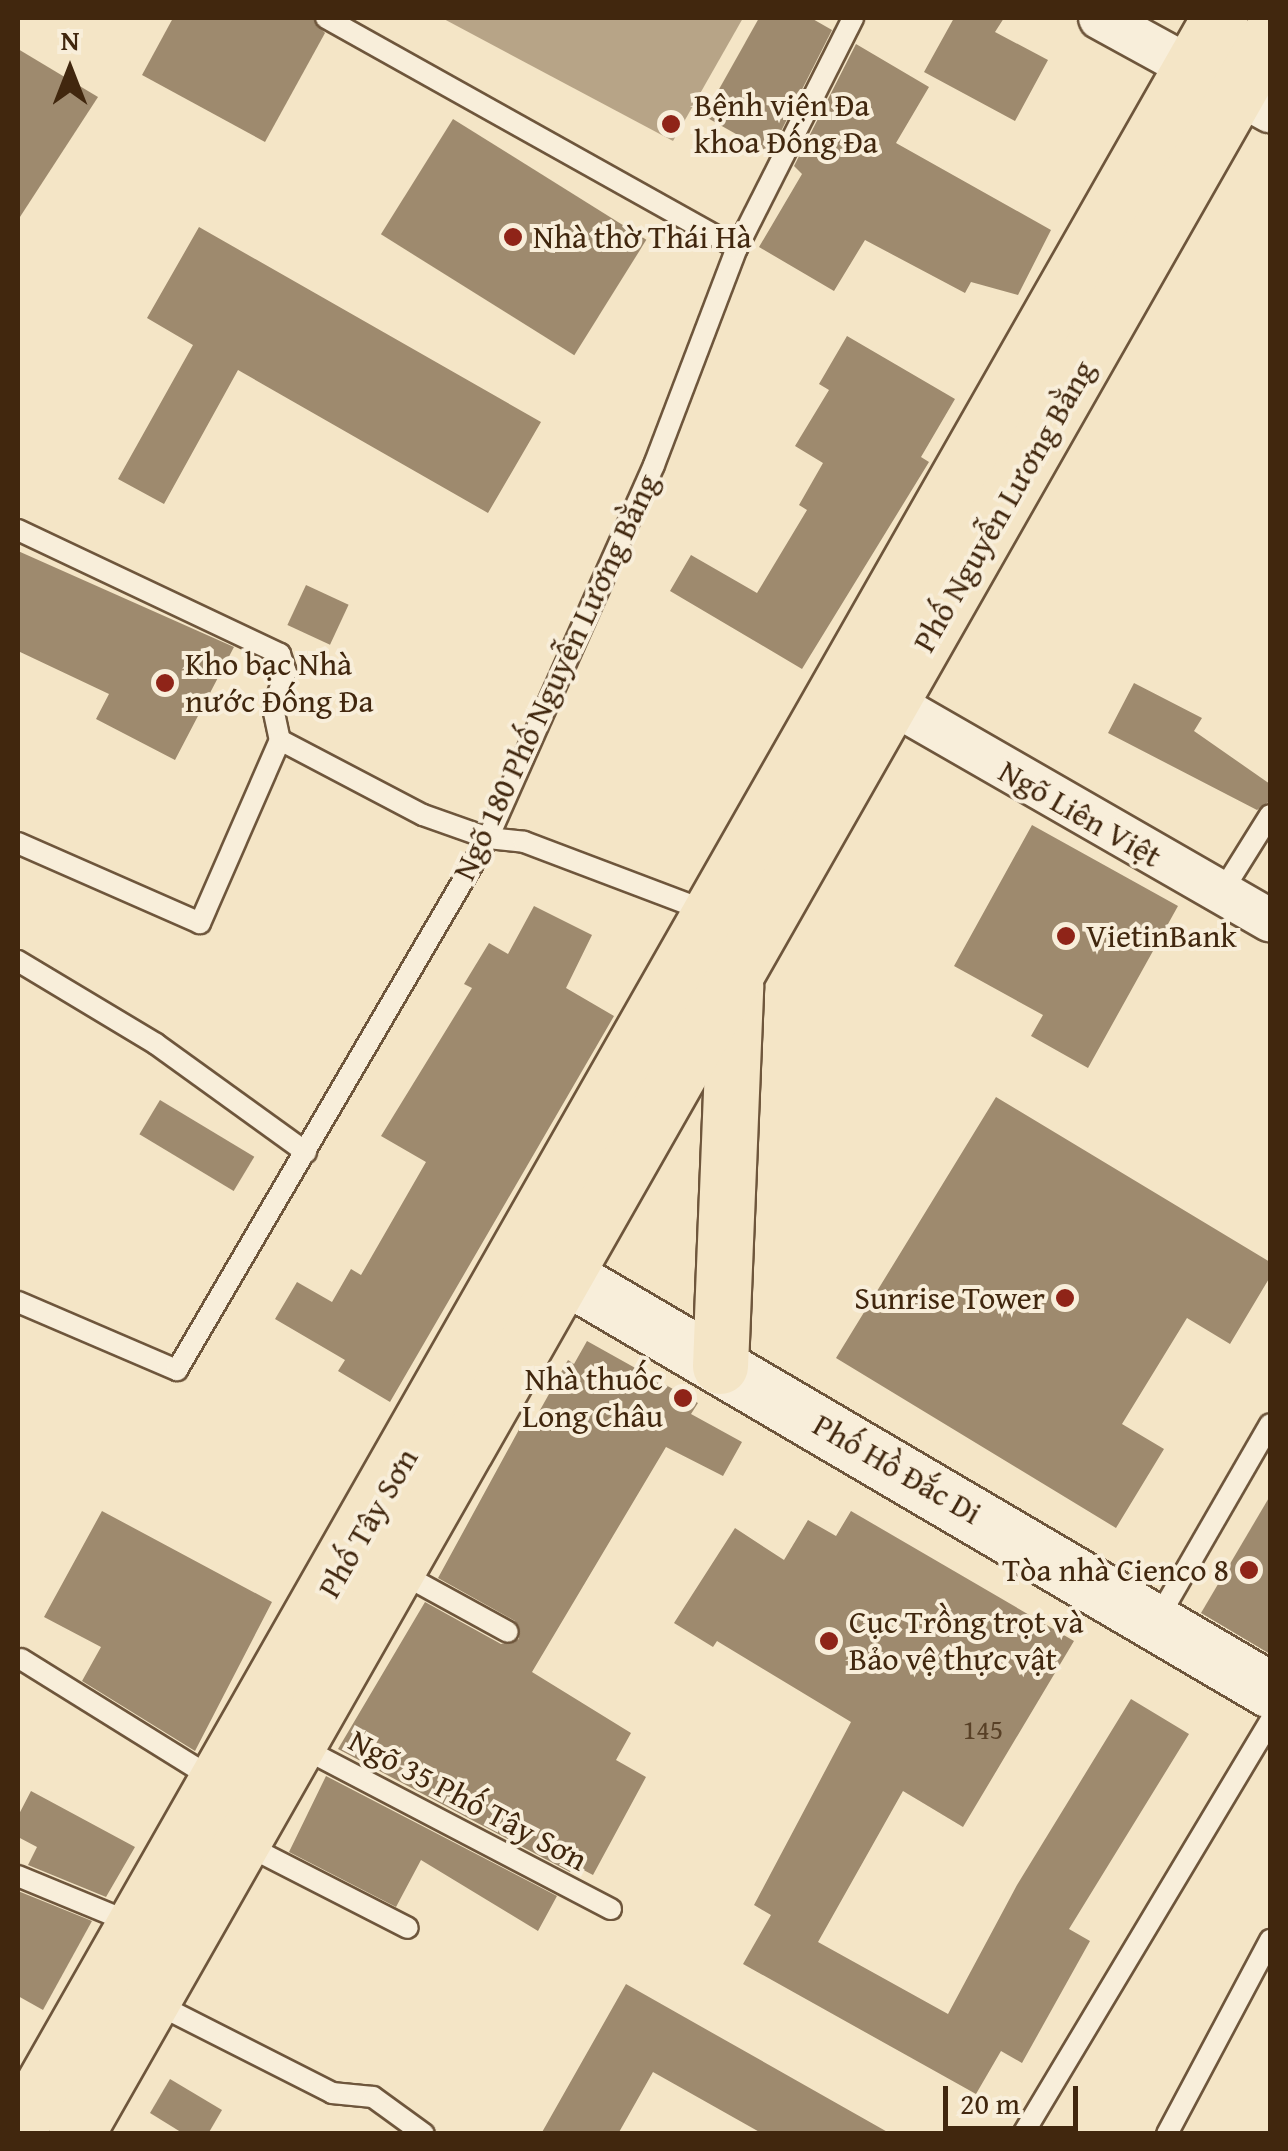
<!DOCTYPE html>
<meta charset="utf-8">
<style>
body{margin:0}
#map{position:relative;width:1288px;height:2151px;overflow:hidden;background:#f4e5c6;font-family:"Gentium Book Plus",serif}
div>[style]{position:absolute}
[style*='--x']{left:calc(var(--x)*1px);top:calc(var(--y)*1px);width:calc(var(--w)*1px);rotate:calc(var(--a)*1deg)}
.water>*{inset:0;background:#b7a487}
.building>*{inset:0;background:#9e8a6e;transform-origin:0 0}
.roads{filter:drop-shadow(2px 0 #6e563c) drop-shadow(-2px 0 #6e563c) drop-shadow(0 2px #6e563c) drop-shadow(0 -2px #6e563c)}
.lane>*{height:20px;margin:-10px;padding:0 10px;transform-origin:10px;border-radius:10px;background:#f8eeda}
.street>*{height:42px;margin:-21px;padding:0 21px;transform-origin:21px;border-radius:21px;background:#f8eeda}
.secondary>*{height:55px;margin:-27.5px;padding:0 27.5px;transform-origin:27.5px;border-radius:27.5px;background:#f8eeda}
.primary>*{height:55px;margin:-27.5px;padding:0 27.5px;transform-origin:27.5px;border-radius:27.5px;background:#f4e5c6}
.dots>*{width:28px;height:28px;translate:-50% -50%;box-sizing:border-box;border:5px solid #f8eeda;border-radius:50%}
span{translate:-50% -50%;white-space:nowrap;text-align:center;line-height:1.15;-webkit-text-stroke:8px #f8eeda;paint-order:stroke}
.number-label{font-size:28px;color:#584026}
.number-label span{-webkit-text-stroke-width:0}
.poi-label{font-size:32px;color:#41270e}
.left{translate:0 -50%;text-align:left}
.right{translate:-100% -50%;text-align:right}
.street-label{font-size:32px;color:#41270e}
.frame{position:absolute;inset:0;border:20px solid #41270e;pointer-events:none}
.north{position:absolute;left:20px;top:20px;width:100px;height:100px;-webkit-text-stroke:8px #f8eeda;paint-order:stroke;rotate:0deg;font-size:28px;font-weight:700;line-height:40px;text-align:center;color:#41270e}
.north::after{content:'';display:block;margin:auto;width:35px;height:45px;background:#41270e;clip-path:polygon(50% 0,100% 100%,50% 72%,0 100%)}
.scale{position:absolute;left:943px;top:2086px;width:135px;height:45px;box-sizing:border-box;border:5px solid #41270e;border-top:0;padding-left:12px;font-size:30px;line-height:35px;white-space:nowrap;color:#41270e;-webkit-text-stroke:8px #f8eeda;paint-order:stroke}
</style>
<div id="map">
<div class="water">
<div style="clip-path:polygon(442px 18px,743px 18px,673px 141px)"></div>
</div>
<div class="building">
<div style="clip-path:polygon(173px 18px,312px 18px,325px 33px,265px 142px,142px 75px)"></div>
<div style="clip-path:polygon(759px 18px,811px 18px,832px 30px,770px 153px,704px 116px)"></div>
<div style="clip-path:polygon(954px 18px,1004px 18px,995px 32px,1048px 60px,1015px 121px,924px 72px)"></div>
<div style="clip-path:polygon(856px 44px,929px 87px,896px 143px,1051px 230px,1018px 295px,971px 282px,965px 293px,865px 240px,834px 291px,759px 247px,802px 174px,794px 166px)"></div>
<div style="clip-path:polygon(18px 49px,98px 97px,18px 220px)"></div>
<div style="left:453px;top:119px;width:228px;height:136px;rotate:32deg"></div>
<div style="clip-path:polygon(199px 227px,541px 422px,488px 513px,238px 370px,164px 504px,118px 479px,193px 345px,147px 318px)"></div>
<div style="clip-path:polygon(847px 336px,955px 399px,921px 457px,929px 462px,802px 669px,670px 591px,691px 555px,757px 593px,807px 510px,799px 505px,823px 463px,795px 446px,829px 390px,819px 384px)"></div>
<div style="clip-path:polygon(18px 551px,234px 647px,175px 760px,96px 719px,109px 694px,18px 651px)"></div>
<div style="left:306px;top:585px;width:47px;height:44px;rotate:25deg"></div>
<div style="clip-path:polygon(1134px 683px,1202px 718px,1194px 731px,1270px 784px,1270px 801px,1257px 810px,1108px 733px)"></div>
<div style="clip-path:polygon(1032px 825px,1178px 906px,1088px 1068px,1031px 1036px,1043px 1015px,954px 966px)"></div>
<div style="clip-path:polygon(534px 906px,592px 935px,566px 988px,614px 1016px,390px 1402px,338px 1371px,345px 1360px,275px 1319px,297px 1282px,332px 1302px,351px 1269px,361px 1275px,426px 1162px,381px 1136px,472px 988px,464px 984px,489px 943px,508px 954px)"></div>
<div style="clip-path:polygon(996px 1097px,1270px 1262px,1270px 1277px,1230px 1344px,1187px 1318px,1122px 1424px,1164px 1449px,1116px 1528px,836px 1358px)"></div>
<div style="left:160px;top:1100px;width:110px;height:40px;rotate:31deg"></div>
<div style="clip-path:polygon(587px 1341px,698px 1403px,691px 1414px,742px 1442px,723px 1476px,666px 1447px,532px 1672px,631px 1733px,616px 1760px,646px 1777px,593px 1875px,574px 1865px,570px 1872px,338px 1749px,425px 1602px,501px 1644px,519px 1639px,515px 1621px,438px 1578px,522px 1424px,530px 1428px,568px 1360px,574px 1364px)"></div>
<div style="clip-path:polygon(1270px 1496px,1270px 1654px,1201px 1613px)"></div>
<div style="clip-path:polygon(102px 1511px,272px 1602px,195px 1751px,82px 1681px,101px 1647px,44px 1617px)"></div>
<div style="clip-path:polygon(851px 1511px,1074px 1641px,963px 1827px,903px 1791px,818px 1942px,948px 2014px,1017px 1885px,1131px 1699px,1189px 1734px,1069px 1929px,1090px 1941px,1022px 2063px,1001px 2051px,976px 2094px,743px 1964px,771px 1915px,754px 1905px,851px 1722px,717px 1641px,713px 1647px,674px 1623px,735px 1528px,784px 1560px,808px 1520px,836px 1536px)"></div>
<div style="clip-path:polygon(326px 1776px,557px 1896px,538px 1931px,421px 1860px,396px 1907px,289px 1852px)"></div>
<div style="clip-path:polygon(31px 1791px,135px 1847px,106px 1897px,28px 1865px,37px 1847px,18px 1837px,18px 1816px)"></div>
<div style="clip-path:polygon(18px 1891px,92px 1921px,43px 2010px,18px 1996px)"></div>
<div style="clip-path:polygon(626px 1984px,891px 2134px,763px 2134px,653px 2072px,618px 2134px,541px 2134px)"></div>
<div style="clip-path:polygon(170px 2079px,222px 2110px,208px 2134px,184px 2134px,150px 2113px)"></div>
</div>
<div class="roads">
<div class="lane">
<div style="--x:326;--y:18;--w:471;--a:29.2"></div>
<div style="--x:18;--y:530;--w:290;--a:25.3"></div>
<div style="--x:280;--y:654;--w:19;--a:72"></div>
<div style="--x:286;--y:672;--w:38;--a:110"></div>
<div style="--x:273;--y:708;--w:33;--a:78"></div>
<div style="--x:280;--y:740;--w:200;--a:113.6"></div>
<div style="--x:200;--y:923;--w:199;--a:-156.3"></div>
<div style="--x:280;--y:740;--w:161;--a:27.7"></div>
<div style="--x:423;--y:815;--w:69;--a:19.5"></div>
<div style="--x:488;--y:838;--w:36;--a:6"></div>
<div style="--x:524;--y:842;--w:198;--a:20.7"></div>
<div style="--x:1220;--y:895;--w:94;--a:-58"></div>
<div style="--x:18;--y:961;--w:161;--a:31"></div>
<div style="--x:156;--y:1044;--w:185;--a:35.8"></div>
<div style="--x:18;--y:1302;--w:173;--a:23.2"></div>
<div style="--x:177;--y:1370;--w:616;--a:-59.69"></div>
<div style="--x:488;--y:838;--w:408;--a:-66"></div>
<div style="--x:654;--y:465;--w:232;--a:-69.1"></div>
<div style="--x:737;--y:248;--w:258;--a:-63.2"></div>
<div style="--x:399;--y:1572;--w:124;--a:28.8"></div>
<div style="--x:1157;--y:1620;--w:226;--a:-60"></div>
<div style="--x:21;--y:1659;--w:227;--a:31.9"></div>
<div style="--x:299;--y:1746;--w:352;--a:27.6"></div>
<div style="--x:242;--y:1843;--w:186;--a:27.1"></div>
<div style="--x:18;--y:1876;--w:123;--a:22.4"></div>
<div style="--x:153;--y:2002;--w:201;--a:26.9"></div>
<div style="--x:332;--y:2093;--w:41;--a:5.6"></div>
<div style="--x:373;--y:2097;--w:63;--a:36"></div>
<div style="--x:1023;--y:2134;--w:481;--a:-59.1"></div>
<div style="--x:1167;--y:2134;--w:220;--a:-62"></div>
</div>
<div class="street">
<div style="--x:1100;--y:18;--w:194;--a:28.7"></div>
<div style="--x:892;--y:703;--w:436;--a:29.9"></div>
</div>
<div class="secondary">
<div style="--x:523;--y:1251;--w:866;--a:30.44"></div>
</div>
<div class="primary">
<div style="--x:720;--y:1366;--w:381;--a:-87.7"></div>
<div style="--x:18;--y:2129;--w:2429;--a:-60.36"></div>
<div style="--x:76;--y:2134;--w:2415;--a:-60.37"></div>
</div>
</div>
<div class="dots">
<div style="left:671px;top:124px;background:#8f2418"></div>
<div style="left:513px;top:237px;background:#8f2418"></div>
<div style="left:165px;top:683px;background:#8f2418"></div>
<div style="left:1066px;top:936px;background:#8f2418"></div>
<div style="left:1065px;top:1298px;background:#8f2418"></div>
<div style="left:683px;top:1398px;background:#8f2418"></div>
<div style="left:1249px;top:1570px;background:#8f2418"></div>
<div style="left:829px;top:1641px;background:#8f2418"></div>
</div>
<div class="number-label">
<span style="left:983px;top:1729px">145</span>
</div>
<div class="poi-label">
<span class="left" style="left:694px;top:124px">Bệnh viện Đa<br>khoa Đống Đa</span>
<span class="left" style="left:533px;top:237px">Nhà thờ Thái Hà</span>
<span class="left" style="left:185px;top:683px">Kho bạc Nhà<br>nước Đống Đa</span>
<span class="left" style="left:1086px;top:936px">VietinBank</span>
<span class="right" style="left:1045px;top:1298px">Sunrise Tower</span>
<span class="right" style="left:663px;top:1398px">Nhà thuốc<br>Long Châu</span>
<span class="right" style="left:1229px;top:1570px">Tòa nhà Cienco 8</span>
<span class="left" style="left:849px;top:1641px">Cục Trồng trọt và<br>Bảo vệ thực vật</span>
</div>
<div class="street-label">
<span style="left:1004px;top:506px;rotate:-60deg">Phố Nguyễn Lương Bằng</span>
<span style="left:556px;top:677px;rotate:-65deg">Ngõ 180 Phố Nguyễn Lương Bằng</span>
<span style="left:1080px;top:814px;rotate:30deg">Ngõ Liên Việt</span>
<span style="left:897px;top:1469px;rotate:30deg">Phố Hồ Đắc Di</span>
<span style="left:368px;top:1523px;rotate:-60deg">Phố Tây Sơn</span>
<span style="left:468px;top:1800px;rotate:28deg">Ngõ 35 Phố Tây Sơn</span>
</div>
<div class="frame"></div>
<div class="north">N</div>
<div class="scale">20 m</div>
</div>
